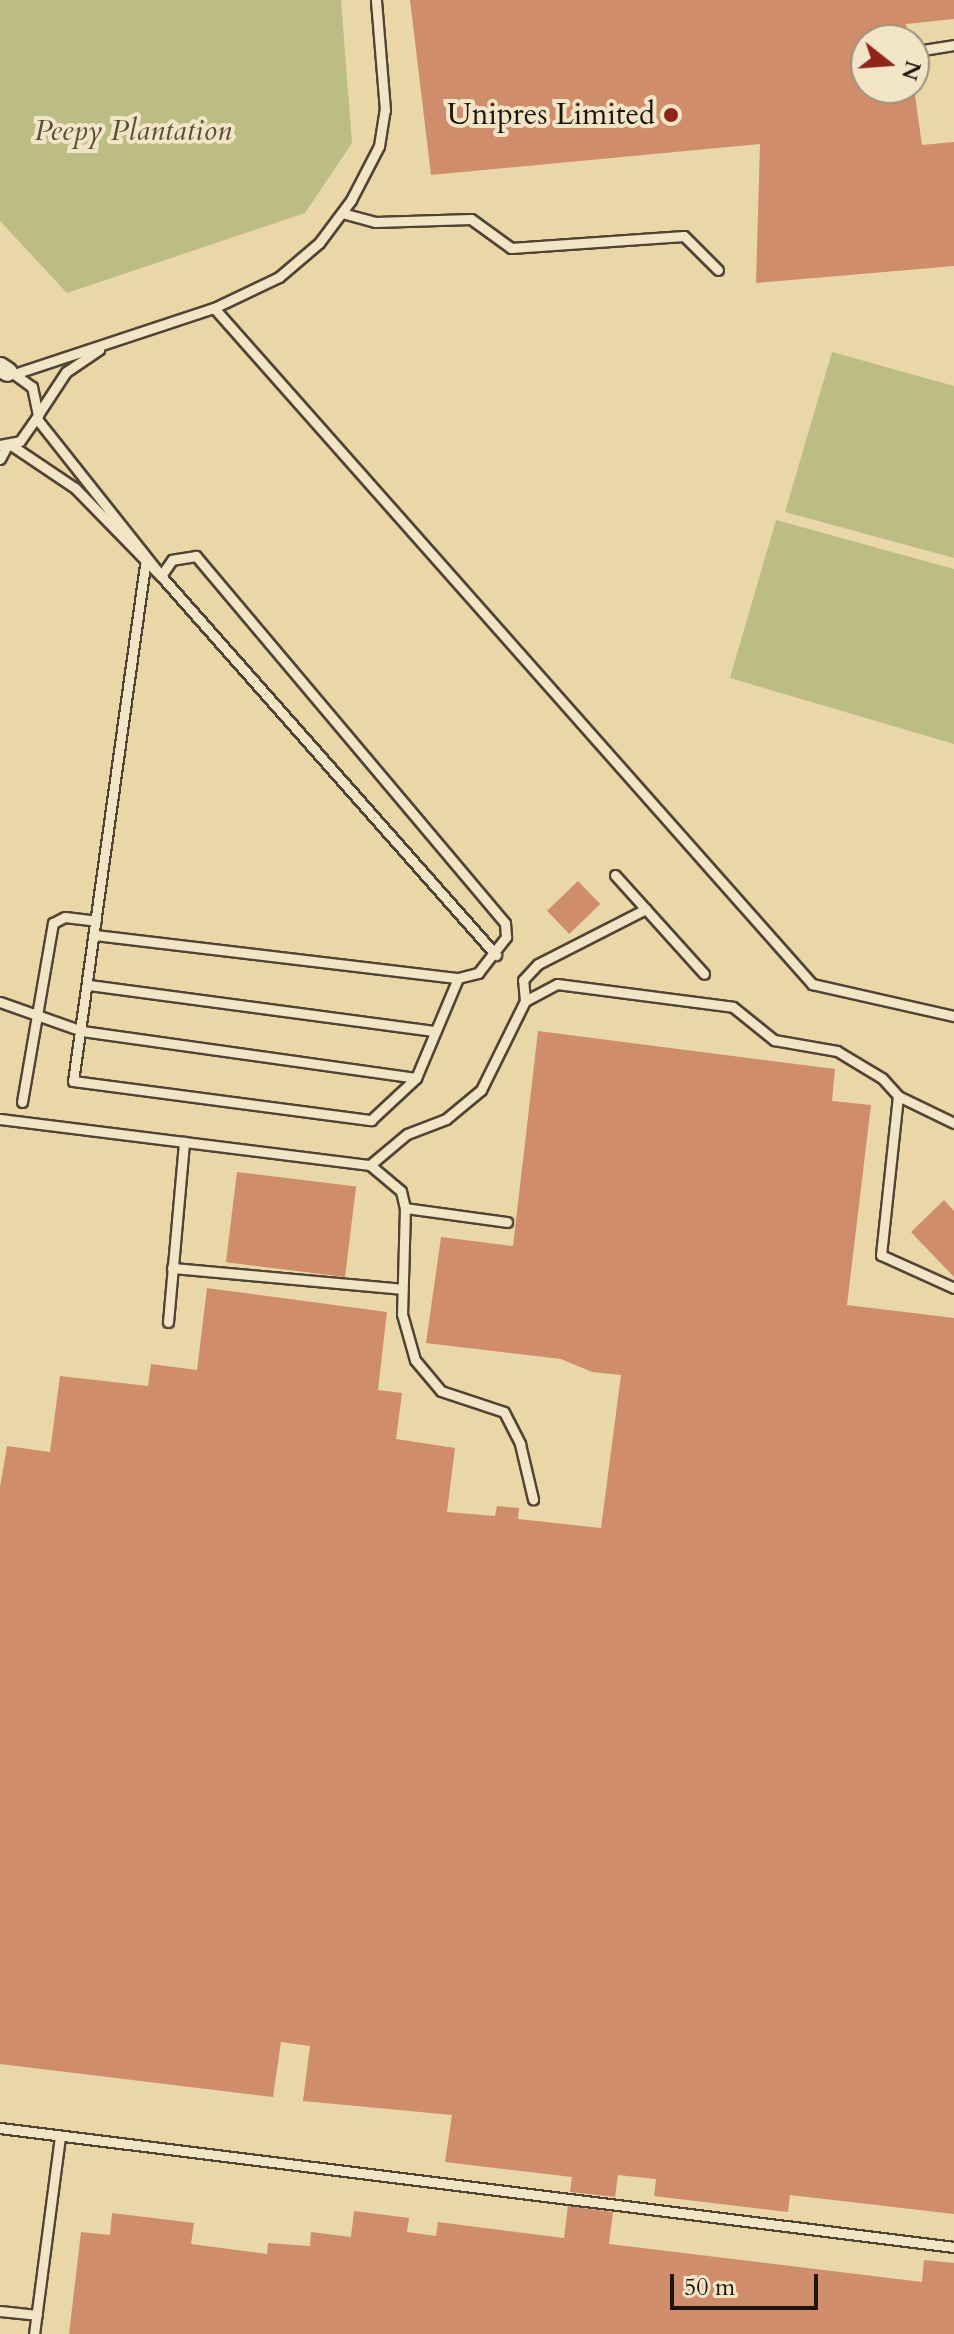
<!DOCTYPE html>
<style>
body{margin:0}
#map{position:relative;width:954px;height:2334px;overflow:hidden;background:#ead7a8;font-family:Cardo,serif}
div>[style]{position:absolute}
[style*='--x']{left:calc(var(--x)*1px);top:calc(var(--y)*1px);width:calc(var(--w)*1px);rotate:calc(var(--a)*1deg)}
.green>*{inset:0;background:#bcbd84}
.building>*{inset:0;background:#cf8d6c;transform-origin:0 0}
.roads{filter:drop-shadow(2px 0 #524434) drop-shadow(-2px 0 #524434) drop-shadow(0 2px #524434) drop-shadow(0 -2px #524434)}
.lane>*{height:9px;margin:-4.5px;padding:0 4.5px;transform-origin:4.5px;border-radius:4.5px;background:#f1e5c6}
.street>*{height:18px;margin:-9px;padding:0 9px;transform-origin:9px;border-radius:9px;background:#f1e5c6}
.dots>*{width:22px;height:22px;translate:-50% -50%;box-sizing:border-box;border:4px solid #f1e5c6;border-radius:50%}
span{translate:-50% -50%;white-space:nowrap;text-align:center;line-height:1.15;-webkit-text-stroke:8px #f1e5c6;paint-order:stroke}
.poi-label{font-size:30px;color:#1f130d}
.right{translate:-100% -50%;text-align:right}
.park-label{font-size:30px;color:#564e37;font-style:italic}
.north{position:absolute;left:850px;top:24px;width:80px;height:80px;box-sizing:border-box;background:#f1e5c6;border:2px solid #9d917c;border-radius:50%;rotate:107deg;font-size:22px;font-weight:700;line-height:32px;text-align:center;color:#1f130d}
.north::after{content:'';display:block;margin:auto;width:28px;height:36px;background:#8f2418;clip-path:polygon(50% 0,100% 100%,50% 72%,0 100%)}
.scale{position:absolute;left:670px;top:2274px;width:148px;height:36px;box-sizing:border-box;border:4px solid #1f130d;border-top:0;padding-left:10px;font-size:24px;line-height:28px;white-space:nowrap;color:#1f130d;-webkit-text-stroke:6px #f1e5c6;paint-order:stroke}
</style>
<div id="map">
<div class="green">
<div style="clip-path:polygon(0 0,341px 0,352px 143px,305px 213px,67px 293px,0 221px)"></div>
<div style="clip-path:polygon(832px 352px,954px 386px,954px 558px,785px 512px)"></div>
<div style="clip-path:polygon(776px 520px,954px 569px,954px 744px,730px 678px)"></div>
</div>
<div class="building">
<div style="clip-path:polygon(410px 0,954px 0,954px 19px,906px 24px,908px 40px,866px 40px,866px 88px,914px 88px,922px 145px,954px 142px,954px 266px,756px 283px,760px 144px,431px 175px)"></div>
<div style="left:578px;top:881px;width:32px;height:43px;rotate:46deg"></div>
<div style="clip-path:polygon(538px 1031px,835px 1069px,832px 1101px,871px 1105px,847px 1305px,954px 1318px,954px 2214px,790px 2195px,788px 2212px,654px 2196px,656px 2179px,618px 2175px,615px 2197px,570px 2192px,572px 2177px,445px 2162px,452px 2115px,303px 2101px,310px 2046px,281px 2042px,273px 2097px,0 2064px,0 1487px,7px 1446px,50px 1452px,60px 1376px,148px 1386px,151px 1364px,197px 1370px,207px 1288px,387px 1312px,378px 1390px,402px 1393px,396px 1439px,455px 1448px,447px 1512px,495px 1516px,497px 1506px,519px 1508px,518px 1519px,601px 1528px,621px 1375px,592px 1372px,561px 1359px,426px 1343px,441px 1237px,513px 1246px)"></div>
<div style="left:237px;top:1172px;width:120px;height:91px;rotate:7deg"></div>
<div style="clip-path:polygon(944px 1200px,954px 1211px,954px 1277px,911px 1232px)"></div>
<div style="clip-path:polygon(568px 2206px,613px 2212px,609px 2244px,922px 2282px,924px 2260px,954px 2263px,954px 2334px,69px 2334px,81px 2232px,110px 2235px,112px 2213px,194px 2223px,191px 2244px,267px 2254px,268px 2243px,310px 2246px,311px 2232px,351px 2237px,354px 2211px,409px 2218px,407px 2232px,436px 2236px,438px 2222px,564px 2238px)"></div>
</div>
<div class="roads">
<div class="lane">
<div style="--x:916;--y:51;--w:38;--a:-9"></div>
<div style="--x:342;--y:213;--w:34;--a:15"></div>
<div style="--x:375;--y:222;--w:96;--a:-1.8"></div>
<div style="--x:471;--y:219;--w:49;--a:35.9"></div>
<div style="--x:511;--y:248;--w:173;--a:-4"></div>
<div style="--x:684;--y:236;--w:48;--a:45"></div>
<div style="--x:214;--y:308;--w:903;--a:48.5"></div>
<div style="--x:812;--y:984;--w:146;--a:12.7"></div>
<div style="--x:14;--y:374;--w:211;--a:-18.3"></div>
<div style="--x:214;--y:308;--w:72;--a:-25.5"></div>
<div style="--x:279;--y:277;--w:52;--a:-40.4"></div>
<div style="--x:319;--y:243;--w:54;--a:-53.3"></div>
<div style="--x:351;--y:200;--w:61;--a:-62.6"></div>
<div style="--x:379;--y:146;--w:36;--a:-81"></div>
<div style="--x:385;--y:110;--w:110;--a:-94.7"></div>
<div style="--x:39;--y:413;--w:49;--a:-56.6"></div>
<div style="--x:66;--y:372;--w:40;--a:-34"></div>
<div style="--x:37;--y:419;--w:196;--a:51.6"></div>
<div style="--x:0;--y:445;--w:20;--a:-11"></div>
<div style="--x:20;--y:441;--w:32;--a:-55"></div>
<div style="--x:38;--y:415;--w:29;--a:-102"></div>
<div style="--x:32;--y:387;--w:22;--a:-144"></div>
<div style="--x:11;--y:445;--w:77;--a:33.9"></div>
<div style="--x:75;--y:488;--w:123;--a:45.7"></div>
<div style="--x:161;--y:576;--w:506;--a:48.53"></div>
<div style="--x:0;--y:459;--w:15;--a:-62"></div>
<div style="--x:145;--y:565;--w:521;--a:97.94"></div>
<div style="--x:73;--y:1081;--w:301;--a:7.5"></div>
<div style="--x:371;--y:1120;--w:62;--a:-43"></div>
<div style="--x:416;--y:1078;--w:108;--a:-67.2"></div>
<div style="--x:615;--y:875;--w:133;--a:48"></div>
<div style="--x:95;--y:935;--w:366;--a:6.8"></div>
<div style="--x:458;--y:978;--w:21;--a:-14"></div>
<div style="--x:478;--y:973;--w:46;--a:-52.1"></div>
<div style="--x:506;--y:937;--w:14;--a:-94"></div>
<div style="--x:505;--y:923;--w:480;--a:-130.1"></div>
<div style="--x:196;--y:556;--w:24;--a:171"></div>
<div style="--x:172;--y:560;--w:19;--a:125"></div>
<div style="--x:89;--y:985;--w:348;--a:7.6"></div>
<div style="--x:525;--y:1001;--w:21;--a:-95"></div>
<div style="--x:523;--y:980;--w:22;--a:-47"></div>
<div style="--x:538;--y:964;--w:121;--a:-27"></div>
<div style="--x:0;--y:1002;--w:87;--a:19.5"></div>
<div style="--x:82;--y:1031;--w:337;--a:8"></div>
<div style="--x:898;--y:1096;--w:62;--a:25.7"></div>
<div style="--x:22;--y:1102;--w:182;--a:-80.2"></div>
<div style="--x:53;--y:923;--w:13;--a:-27"></div>
<div style="--x:65;--y:917;--w:31;--a:7"></div>
<div style="--x:0;--y:1119;--w:373;--a:7.1"></div>
<div style="--x:370;--y:1165;--w:48;--a:-40"></div>
<div style="--x:407;--y:1134;--w:42;--a:-21"></div>
<div style="--x:446;--y:1119;--w:45;--a:-39.6"></div>
<div style="--x:481;--y:1090;--w:99;--a:-63.7"></div>
<div style="--x:525;--y:1001;--w:36;--a:-28"></div>
<div style="--x:557;--y:984;--w:177;--a:7.4"></div>
<div style="--x:733;--y:1007;--w:53;--a:38.8"></div>
<div style="--x:774;--y:1040;--w:64;--a:9.9"></div>
<div style="--x:837;--y:1051;--w:52;--a:31"></div>
<div style="--x:882;--y:1078;--w:24;--a:48"></div>
<div style="--x:898;--y:1096;--w:160;--a:96.1"></div>
<div style="--x:881;--y:1255;--w:80;--a:24.3"></div>
<div style="--x:370;--y:1165;--w:40;--a:40"></div>
<div style="--x:401;--y:1191;--w:17;--a:77"></div>
<div style="--x:405;--y:1208;--w:106;--a:91.6"></div>
<div style="--x:402;--y:1314;--w:48;--a:74.2"></div>
<div style="--x:415;--y:1360;--w:40;--a:50"></div>
<div style="--x:441;--y:1391;--w:66;--a:18.4"></div>
<div style="--x:504;--y:1412;--w:36;--a:63"></div>
<div style="--x:520;--y:1444;--w:57;--a:76.7"></div>
<div style="--x:405;--y:1208;--w:103;--a:7.8"></div>
<div style="--x:172;--y:1268;--w:231;--a:5.2"></div>
<div style="--x:168;--y:1322;--w:181;--a:-84.9"></div>
<div style="--x:0;--y:2128;--w:961;--a:7.11"></div>
<div style="--x:0;--y:2311;--w:37;--a:6"></div>
<div style="--x:34;--y:2334;--w:200;--a:-82.5"></div>
</div>
<div class="street">
<div style="--x:0;--y:367;--w:9;--a:32"></div>
</div>
</div>
<div class="dots">
<div style="left:671px;top:115px;background:#8f2418"></div>
</div>
<div class="poi-label">
<span class="right" style="left:655px;top:115px">Unipres Limited</span>
</div>
<div class="park-label">
<span style="left:133px;top:131px">Peepy Plantation</span>
</div>
<div class="north">N</div>
<div class="scale">50 m</div>
</div>
